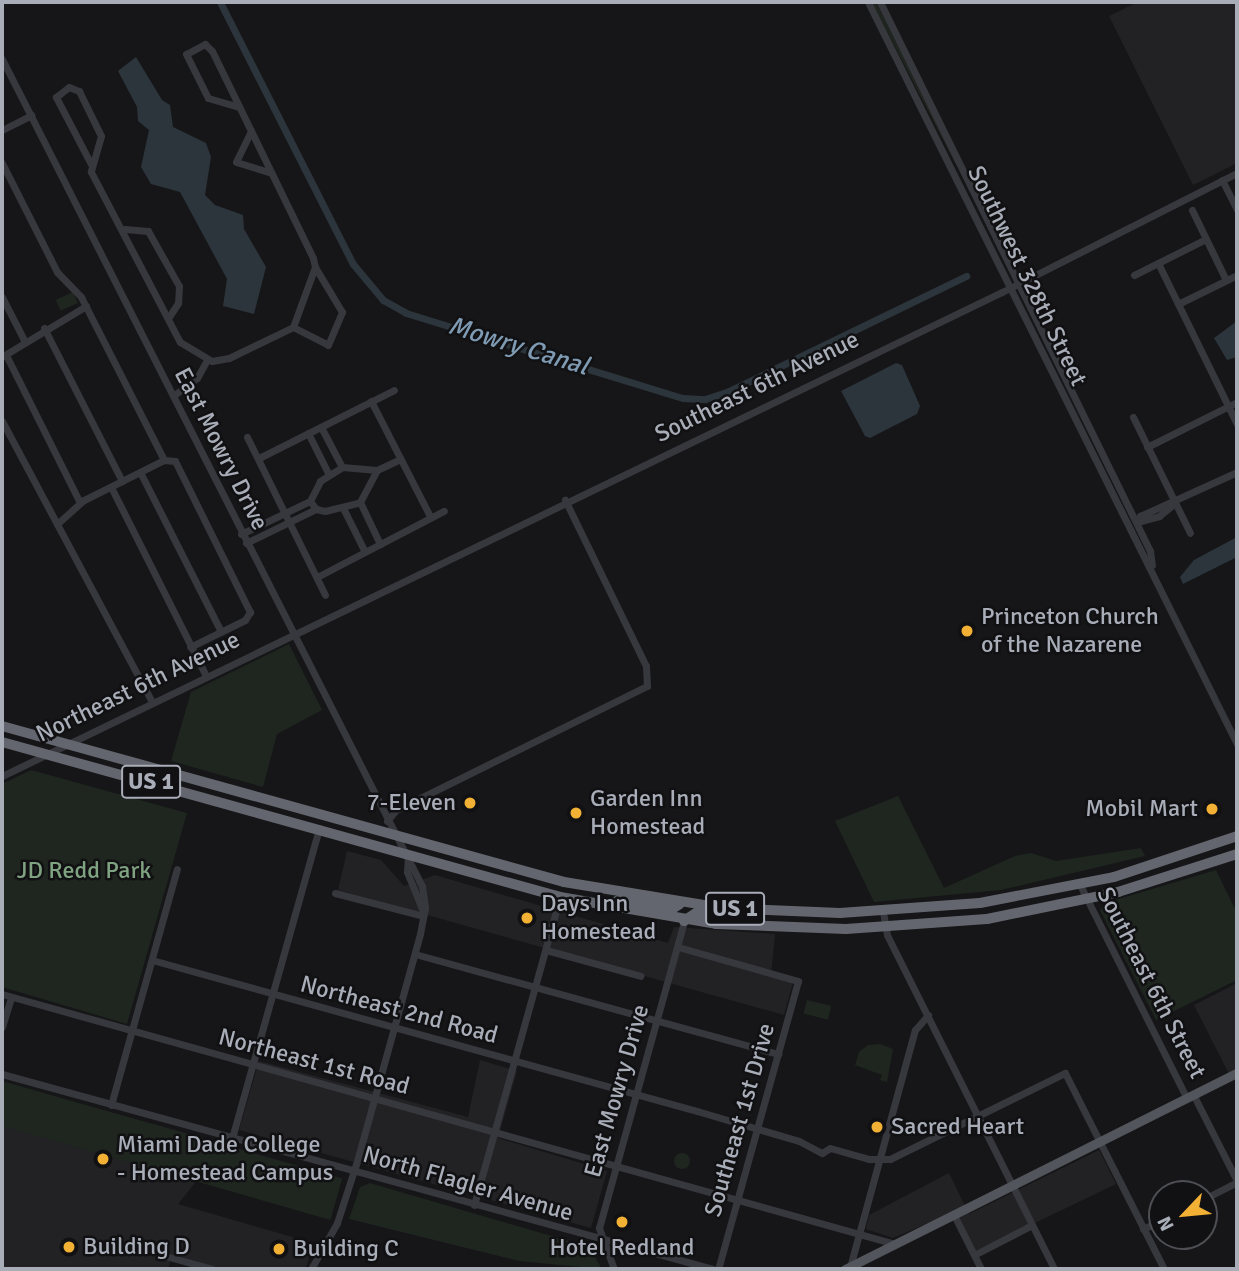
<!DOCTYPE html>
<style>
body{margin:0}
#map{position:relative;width:1239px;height:1271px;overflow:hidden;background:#161618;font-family:Signika,sans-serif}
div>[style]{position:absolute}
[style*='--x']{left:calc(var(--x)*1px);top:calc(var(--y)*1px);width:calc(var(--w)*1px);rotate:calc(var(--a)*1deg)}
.built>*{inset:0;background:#222225}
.green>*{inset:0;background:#1e261f;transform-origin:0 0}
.round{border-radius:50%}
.water>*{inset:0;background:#2c353c}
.canal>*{height:7px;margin:-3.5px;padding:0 3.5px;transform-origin:3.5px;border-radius:3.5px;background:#2c353c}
.minor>*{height:7px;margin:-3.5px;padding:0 3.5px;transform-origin:3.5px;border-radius:3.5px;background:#37383d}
.major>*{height:9px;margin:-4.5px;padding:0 4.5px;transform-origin:4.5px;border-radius:4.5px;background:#53555c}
.highway>*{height:10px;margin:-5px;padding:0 5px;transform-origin:5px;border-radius:5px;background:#63666e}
.dots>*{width:19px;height:19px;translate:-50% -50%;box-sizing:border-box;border:4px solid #111113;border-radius:50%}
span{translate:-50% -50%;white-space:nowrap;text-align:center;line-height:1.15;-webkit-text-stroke:5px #111113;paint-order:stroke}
.shield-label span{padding:2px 5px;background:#111113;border:2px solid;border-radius:5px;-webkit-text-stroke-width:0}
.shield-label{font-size:23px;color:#a8adb8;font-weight:700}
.street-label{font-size:24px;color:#a8adb8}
.poi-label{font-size:24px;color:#a8adb8}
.left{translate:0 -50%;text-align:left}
.right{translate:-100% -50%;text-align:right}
.park-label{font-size:24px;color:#7fa381}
.water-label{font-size:26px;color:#7f9bb3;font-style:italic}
.frame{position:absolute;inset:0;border:4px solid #a8adb8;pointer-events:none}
.north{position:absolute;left:1148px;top:1180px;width:70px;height:70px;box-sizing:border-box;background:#111113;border:2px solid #4d4f55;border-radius:50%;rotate:244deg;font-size:19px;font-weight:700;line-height:28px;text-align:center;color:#a8adb8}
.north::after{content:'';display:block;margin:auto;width:24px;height:32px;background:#f2b134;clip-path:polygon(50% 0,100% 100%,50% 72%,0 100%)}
</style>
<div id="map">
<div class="built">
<div style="clip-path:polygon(1138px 2px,1237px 2px,1237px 163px,1193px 185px,1109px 16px)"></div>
<div style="clip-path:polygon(347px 851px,381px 860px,404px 886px,435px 875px,668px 943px,674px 927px,775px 934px,771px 976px,793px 982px,784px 1015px,338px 890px)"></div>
<div style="clip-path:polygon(1237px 983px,1237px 1070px,1229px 1074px,1194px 1005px)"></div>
<div style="clip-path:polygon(480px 1060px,517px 1071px,498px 1138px,607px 1171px,591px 1228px,239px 1130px,259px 1061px,468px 1117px)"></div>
<div style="clip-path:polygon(2px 1082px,211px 1140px,199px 1178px,178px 1204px,313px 1243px,307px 1265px,303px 1269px,223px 1269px,172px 1255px,168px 1269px,2px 1269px)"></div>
<div style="clip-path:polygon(1099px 1150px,1116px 1184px,970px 1254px,950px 1214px,893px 1238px,866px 1229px,869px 1215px,949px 1173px,969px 1214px)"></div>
</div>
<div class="green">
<div style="clip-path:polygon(872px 2px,876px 2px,960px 170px,956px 165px)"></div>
<div style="left:73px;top:292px;width:12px;height:19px;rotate:66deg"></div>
<div style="clip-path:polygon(289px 644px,322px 710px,277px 734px,263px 787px,171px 761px,191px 692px)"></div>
<div style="clip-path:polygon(31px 770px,187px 813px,127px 1024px,2px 987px,2px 784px)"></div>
<div style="clip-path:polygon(898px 796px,944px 888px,1015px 856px,1031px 853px,1056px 861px,1141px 848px,1145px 856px,1001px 890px,874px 902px,835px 821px)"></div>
<div style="clip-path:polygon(1216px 870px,1237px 913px,1237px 980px,1156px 1020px,1100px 910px,1105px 903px)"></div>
<div style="left:807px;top:1000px;width:25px;height:14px;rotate:14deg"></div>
<div style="clip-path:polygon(880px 1044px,893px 1049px,887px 1082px,880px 1080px,882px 1075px,855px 1065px,859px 1052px,868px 1045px)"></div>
<div style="left:2px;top:1081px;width:354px;height:43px;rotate:16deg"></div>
<div class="round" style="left:674px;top:1153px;width:16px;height:16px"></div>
<div style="clip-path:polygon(370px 1183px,589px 1247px,602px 1269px,519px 1261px,349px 1219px,360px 1187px)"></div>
</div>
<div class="water">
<div style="clip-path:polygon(136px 57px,162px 100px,170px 105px,173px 127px,206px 143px,211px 157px,205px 195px,215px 205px,243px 215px,244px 229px,266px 267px,254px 314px,223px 306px,227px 279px,180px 192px,151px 184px,141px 167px,149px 130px,138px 121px,137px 107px,118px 71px)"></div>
<div style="clip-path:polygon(1237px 321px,1237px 357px,1227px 360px,1214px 338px)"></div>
<div style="clip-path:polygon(896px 363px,902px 365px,920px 406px,917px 414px,870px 438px,865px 436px,841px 391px)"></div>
<div style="clip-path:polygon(1237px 537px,1237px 557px,1183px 584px,1180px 577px,1194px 560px)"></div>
</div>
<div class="canal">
<div style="--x:220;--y:2;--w:294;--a:63.1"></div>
<div style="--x:353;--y:264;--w:47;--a:50.2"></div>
<div style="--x:383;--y:300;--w:26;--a:29"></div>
<div style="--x:406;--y:313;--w:290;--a:17.1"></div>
<div style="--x:683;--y:398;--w:22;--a:3"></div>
<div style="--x:705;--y:399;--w:23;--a:-18"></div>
<div style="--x:727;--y:392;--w:266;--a:-25.9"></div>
</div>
<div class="minor">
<div style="--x:868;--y:2;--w:829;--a:63.56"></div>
<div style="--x:880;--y:2;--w:612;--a:63.81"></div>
<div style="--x:1150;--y:551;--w:14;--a:82"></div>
<div style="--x:2;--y:59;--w:928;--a:63.08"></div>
<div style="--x:422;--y:886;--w:22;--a:82"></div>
<div style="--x:425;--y:908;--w:26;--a:101"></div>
<div style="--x:420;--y:934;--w:239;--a:105.5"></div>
<div style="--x:356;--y:1164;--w:62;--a:107.9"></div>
<div style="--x:337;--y:1223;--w:53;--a:119.5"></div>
<div style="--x:2;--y:130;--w:33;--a:-27"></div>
<div style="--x:251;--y:131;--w:34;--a:116"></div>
<div style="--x:236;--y:162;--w:37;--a:17"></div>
<div style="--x:2;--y:163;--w:122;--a:63.2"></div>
<div style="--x:57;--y:272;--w:35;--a:46"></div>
<div style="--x:81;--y:297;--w:183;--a:63"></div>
<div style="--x:92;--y:166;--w:78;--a:-117.6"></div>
<div style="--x:56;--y:97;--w:16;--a:-38"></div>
<div style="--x:69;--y:87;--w:11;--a:22"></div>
<div style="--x:79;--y:91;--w:50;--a:63.9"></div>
<div style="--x:101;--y:136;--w:37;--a:106"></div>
<div style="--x:91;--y:172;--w:192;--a:62.4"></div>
<div style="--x:180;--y:342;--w:37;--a:31"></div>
<div style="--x:212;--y:361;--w:17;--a:-10"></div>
<div style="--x:229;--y:358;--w:71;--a:-25.8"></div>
<div style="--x:293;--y:327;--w:64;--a:-69.9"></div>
<div style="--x:315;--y:267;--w:9;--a:-103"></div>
<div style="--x:313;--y:258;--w:230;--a:-116"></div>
<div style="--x:212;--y:51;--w:10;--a:-135"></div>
<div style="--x:205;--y:44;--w:21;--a:152"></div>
<div style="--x:186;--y:54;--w:49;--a:63.4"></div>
<div style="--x:208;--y:98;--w:32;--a:16"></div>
<div style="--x:1222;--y:180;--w:34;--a:63"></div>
<div style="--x:1192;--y:210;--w:78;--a:64.1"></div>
<div style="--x:125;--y:229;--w:23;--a:5"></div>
<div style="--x:148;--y:231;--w:63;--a:60.6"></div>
<div style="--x:179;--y:286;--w:17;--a:93"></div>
<div style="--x:178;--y:303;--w:17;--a:123"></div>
<div style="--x:1158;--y:263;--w:179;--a:63.9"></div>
<div style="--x:1134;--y:275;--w:80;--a:-26.6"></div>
<div style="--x:2;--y:297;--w:51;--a:62.9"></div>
<div style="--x:1178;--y:304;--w:66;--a:-26.2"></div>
<div style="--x:293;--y:327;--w:39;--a:27"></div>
<div style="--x:328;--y:345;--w:36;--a:-67"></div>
<div style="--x:342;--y:312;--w:52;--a:-121"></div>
<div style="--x:44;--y:328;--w:172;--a:63"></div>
<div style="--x:6;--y:355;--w:165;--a:63.4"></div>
<div style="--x:3;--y:356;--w:97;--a:-31.1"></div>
<div style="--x:173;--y:396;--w:30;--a:-37"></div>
<div style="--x:197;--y:378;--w:21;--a:-61"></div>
<div style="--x:371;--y:401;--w:131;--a:62.9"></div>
<div style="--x:1133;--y:417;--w:129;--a:63.8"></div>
<div style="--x:2;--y:421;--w:319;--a:61.9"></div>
<div style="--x:321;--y:427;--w:45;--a:62.3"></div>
<div style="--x:308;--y:433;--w:47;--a:63.4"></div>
<div style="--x:247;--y:437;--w:176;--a:63.7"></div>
<div style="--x:1147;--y:447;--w:101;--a:-26.6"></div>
<div style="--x:259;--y:458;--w:151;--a:-26.7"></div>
<div style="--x:140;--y:472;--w:179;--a:63.1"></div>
<div style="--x:111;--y:487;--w:212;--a:63.3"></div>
<div style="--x:360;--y:502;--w:47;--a:64.5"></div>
<div style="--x:343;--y:508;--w:49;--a:63.4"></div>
<div style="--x:316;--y:509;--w:10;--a:-127"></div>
<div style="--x:310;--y:501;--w:22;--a:-63"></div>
<div style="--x:320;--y:481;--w:26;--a:-32"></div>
<div style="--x:342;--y:467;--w:35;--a:5"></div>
<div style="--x:377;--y:470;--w:26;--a:-25"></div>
<div style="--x:1137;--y:522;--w:7;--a:-63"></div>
<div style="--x:1140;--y:516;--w:107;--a:-24.4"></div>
<div style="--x:1137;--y:522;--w:23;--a:-15"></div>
<div style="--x:1159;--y:516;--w:21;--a:-39"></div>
<div style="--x:57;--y:524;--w:36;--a:-42"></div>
<div style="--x:84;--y:500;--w:89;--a:-26.6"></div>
<div style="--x:164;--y:460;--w:11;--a:5"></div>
<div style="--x:175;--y:461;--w:169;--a:63.6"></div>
<div style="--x:250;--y:612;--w:9;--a:122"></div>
<div style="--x:245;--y:620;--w:61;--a:153.9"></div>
<div style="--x:241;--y:534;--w:76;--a:-25.6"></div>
<div style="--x:246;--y:543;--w:78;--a:-25.9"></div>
<div style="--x:316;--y:509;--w:9;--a:13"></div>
<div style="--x:325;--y:511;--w:36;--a:-14"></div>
<div style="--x:360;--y:502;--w:36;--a:-62"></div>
<div style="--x:317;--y:577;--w:143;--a:-27.5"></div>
<div style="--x:2;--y:776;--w:1111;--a:-25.83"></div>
<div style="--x:1002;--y:292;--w:263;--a:-26.9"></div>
<div style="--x:387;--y:821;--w:14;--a:-51"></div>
<div style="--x:396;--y:810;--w:280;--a:-26.3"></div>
<div style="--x:647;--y:686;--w:20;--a:-93"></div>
<div style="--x:646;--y:666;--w:185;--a:-116"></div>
<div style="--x:408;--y:854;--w:18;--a:93"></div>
<div style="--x:407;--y:872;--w:42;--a:67.7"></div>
<div style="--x:1080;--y:885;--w:239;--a:63.4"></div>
<div style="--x:335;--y:893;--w:91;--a:14.6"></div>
<div style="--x:883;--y:912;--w:23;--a:80"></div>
<div style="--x:887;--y:935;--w:373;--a:63.4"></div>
<div style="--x:678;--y:947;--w:125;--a:15.8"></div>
<div style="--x:798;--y:981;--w:299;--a:105.5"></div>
<div style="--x:546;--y:950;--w:98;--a:15.3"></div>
<div style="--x:415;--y:954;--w:377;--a:15.4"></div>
<div style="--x:152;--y:960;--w:566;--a:15.49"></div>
<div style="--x:697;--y:1111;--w:106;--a:16.4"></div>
<div style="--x:799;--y:1141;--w:26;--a:28"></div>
<div style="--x:822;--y:1153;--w:9;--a:-32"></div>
<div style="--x:830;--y:1148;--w:41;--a:15.8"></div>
<div style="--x:869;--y:1159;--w:21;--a:0"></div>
<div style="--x:890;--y:1159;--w:195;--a:-26.2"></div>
<div style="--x:1065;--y:1073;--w:220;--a:63.2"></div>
<div style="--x:2;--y:994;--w:927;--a:15.64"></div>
<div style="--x:2;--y:1027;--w:31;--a:-73"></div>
<div style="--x:2;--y:1074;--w:737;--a:15.34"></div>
<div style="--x:1194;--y:1096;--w:95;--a:63.2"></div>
<div style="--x:111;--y:1105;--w:245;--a:-74.4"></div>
<div style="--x:232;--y:1138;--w:322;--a:-74.3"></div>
<div style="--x:1204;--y:1199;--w:37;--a:-27"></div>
<div style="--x:474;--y:1205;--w:320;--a:-74.4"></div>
<div style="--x:954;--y:1215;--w:60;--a:63.4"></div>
<div style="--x:1143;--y:1229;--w:21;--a:-25"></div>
<div style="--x:162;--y:1255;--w:52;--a:15.6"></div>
<div style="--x:974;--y:1255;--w:65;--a:-27.3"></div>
<div style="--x:850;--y:1267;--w:246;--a:-74.7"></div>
<div style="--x:915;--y:1030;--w:20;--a:-49"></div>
<div style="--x:614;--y:1269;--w:44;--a:-110.1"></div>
<div style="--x:599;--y:1228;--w:319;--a:-74.5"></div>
</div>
<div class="major">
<div style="--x:845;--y:1269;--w:438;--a:-26.6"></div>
</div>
<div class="highway">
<div style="--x:2;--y:726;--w:583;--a:15.51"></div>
<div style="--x:564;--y:882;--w:160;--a:9.3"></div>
<div style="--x:722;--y:908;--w:118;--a:2.4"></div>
<div style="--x:840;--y:913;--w:140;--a:-4.1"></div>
<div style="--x:980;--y:903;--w:136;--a:-11"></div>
<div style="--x:1114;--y:877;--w:130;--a:-18.4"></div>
<div style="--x:2;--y:742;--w:579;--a:15.52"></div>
<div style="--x:560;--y:897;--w:158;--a:9.8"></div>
<div style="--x:716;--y:924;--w:130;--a:2.2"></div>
<div style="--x:846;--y:929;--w:141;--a:-4.1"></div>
<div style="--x:987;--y:919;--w:134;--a:-11.6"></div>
<div style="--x:1118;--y:892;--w:125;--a:-17.7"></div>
<div style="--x:605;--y:906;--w:15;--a:-23"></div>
<div style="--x:619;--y:900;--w:54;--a:9.6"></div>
<div style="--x:672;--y:909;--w:9;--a:-32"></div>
<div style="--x:684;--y:921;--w:14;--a:-34"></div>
<div style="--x:696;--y:913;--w:49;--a:4.7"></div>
<div style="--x:745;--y:917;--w:12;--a:-20"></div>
</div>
<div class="dots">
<div style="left:967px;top:631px;background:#f2b134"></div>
<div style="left:470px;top:803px;background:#f2b134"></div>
<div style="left:1212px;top:809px;background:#f2b134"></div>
<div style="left:576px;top:813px;background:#f2b134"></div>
<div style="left:527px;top:918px;background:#f2b134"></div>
<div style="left:877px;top:1127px;background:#f2b134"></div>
<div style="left:103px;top:1159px;background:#f2b134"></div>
<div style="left:622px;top:1222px;background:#f2b134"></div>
<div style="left:69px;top:1247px;background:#f2b134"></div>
<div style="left:279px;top:1249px;background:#f2b134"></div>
</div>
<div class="shield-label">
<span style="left:151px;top:782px">US 1</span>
<span style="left:735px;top:909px">US 1</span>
</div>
<div class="street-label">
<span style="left:1027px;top:276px;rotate:64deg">Southwest 328th Street</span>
<span style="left:757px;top:387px;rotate:-26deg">Southeast 6th Avenue</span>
<span style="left:221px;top:449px;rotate:63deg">East Mowry Drive</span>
<span style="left:138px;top:687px;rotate:-26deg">Northeast 6th Avenue</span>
<span style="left:1151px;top:983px;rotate:63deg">Southeast 6th Street</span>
<span style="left:399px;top:1010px;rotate:15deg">Northeast 2nd Road</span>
<span style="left:314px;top:1062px;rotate:15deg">Northeast 1st Road</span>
<span style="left:617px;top:1091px;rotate:-74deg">East Mowry Drive</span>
<span style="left:740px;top:1120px;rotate:-74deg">Southeast 1st Drive</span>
<span style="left:468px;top:1184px;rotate:16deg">North Flagler Avenue</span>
</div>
<div class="poi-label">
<span class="left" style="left:981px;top:631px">Princeton Church<br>of the Nazarene</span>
<span class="left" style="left:590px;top:813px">Garden Inn<br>Homestead</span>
<span class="right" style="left:456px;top:803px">7-Eleven</span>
<span class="right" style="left:1198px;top:809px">Mobil Mart</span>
<span class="left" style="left:541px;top:918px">Days Inn<br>Homestead</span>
<span class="left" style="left:891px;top:1127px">Sacred Heart</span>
<span class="left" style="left:117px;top:1159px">Miami Dade College<br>- Homestead Campus</span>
<span class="left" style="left:83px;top:1247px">Building D</span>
<span style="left:622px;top:1248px">Hotel Redland</span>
<span class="left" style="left:293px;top:1249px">Building C</span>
</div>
<div class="park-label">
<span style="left:84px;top:871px">JD Redd Park</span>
</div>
<div class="water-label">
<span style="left:518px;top:347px;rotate:17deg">Mowry Canal</span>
</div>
<div class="frame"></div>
<div class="north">N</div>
</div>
